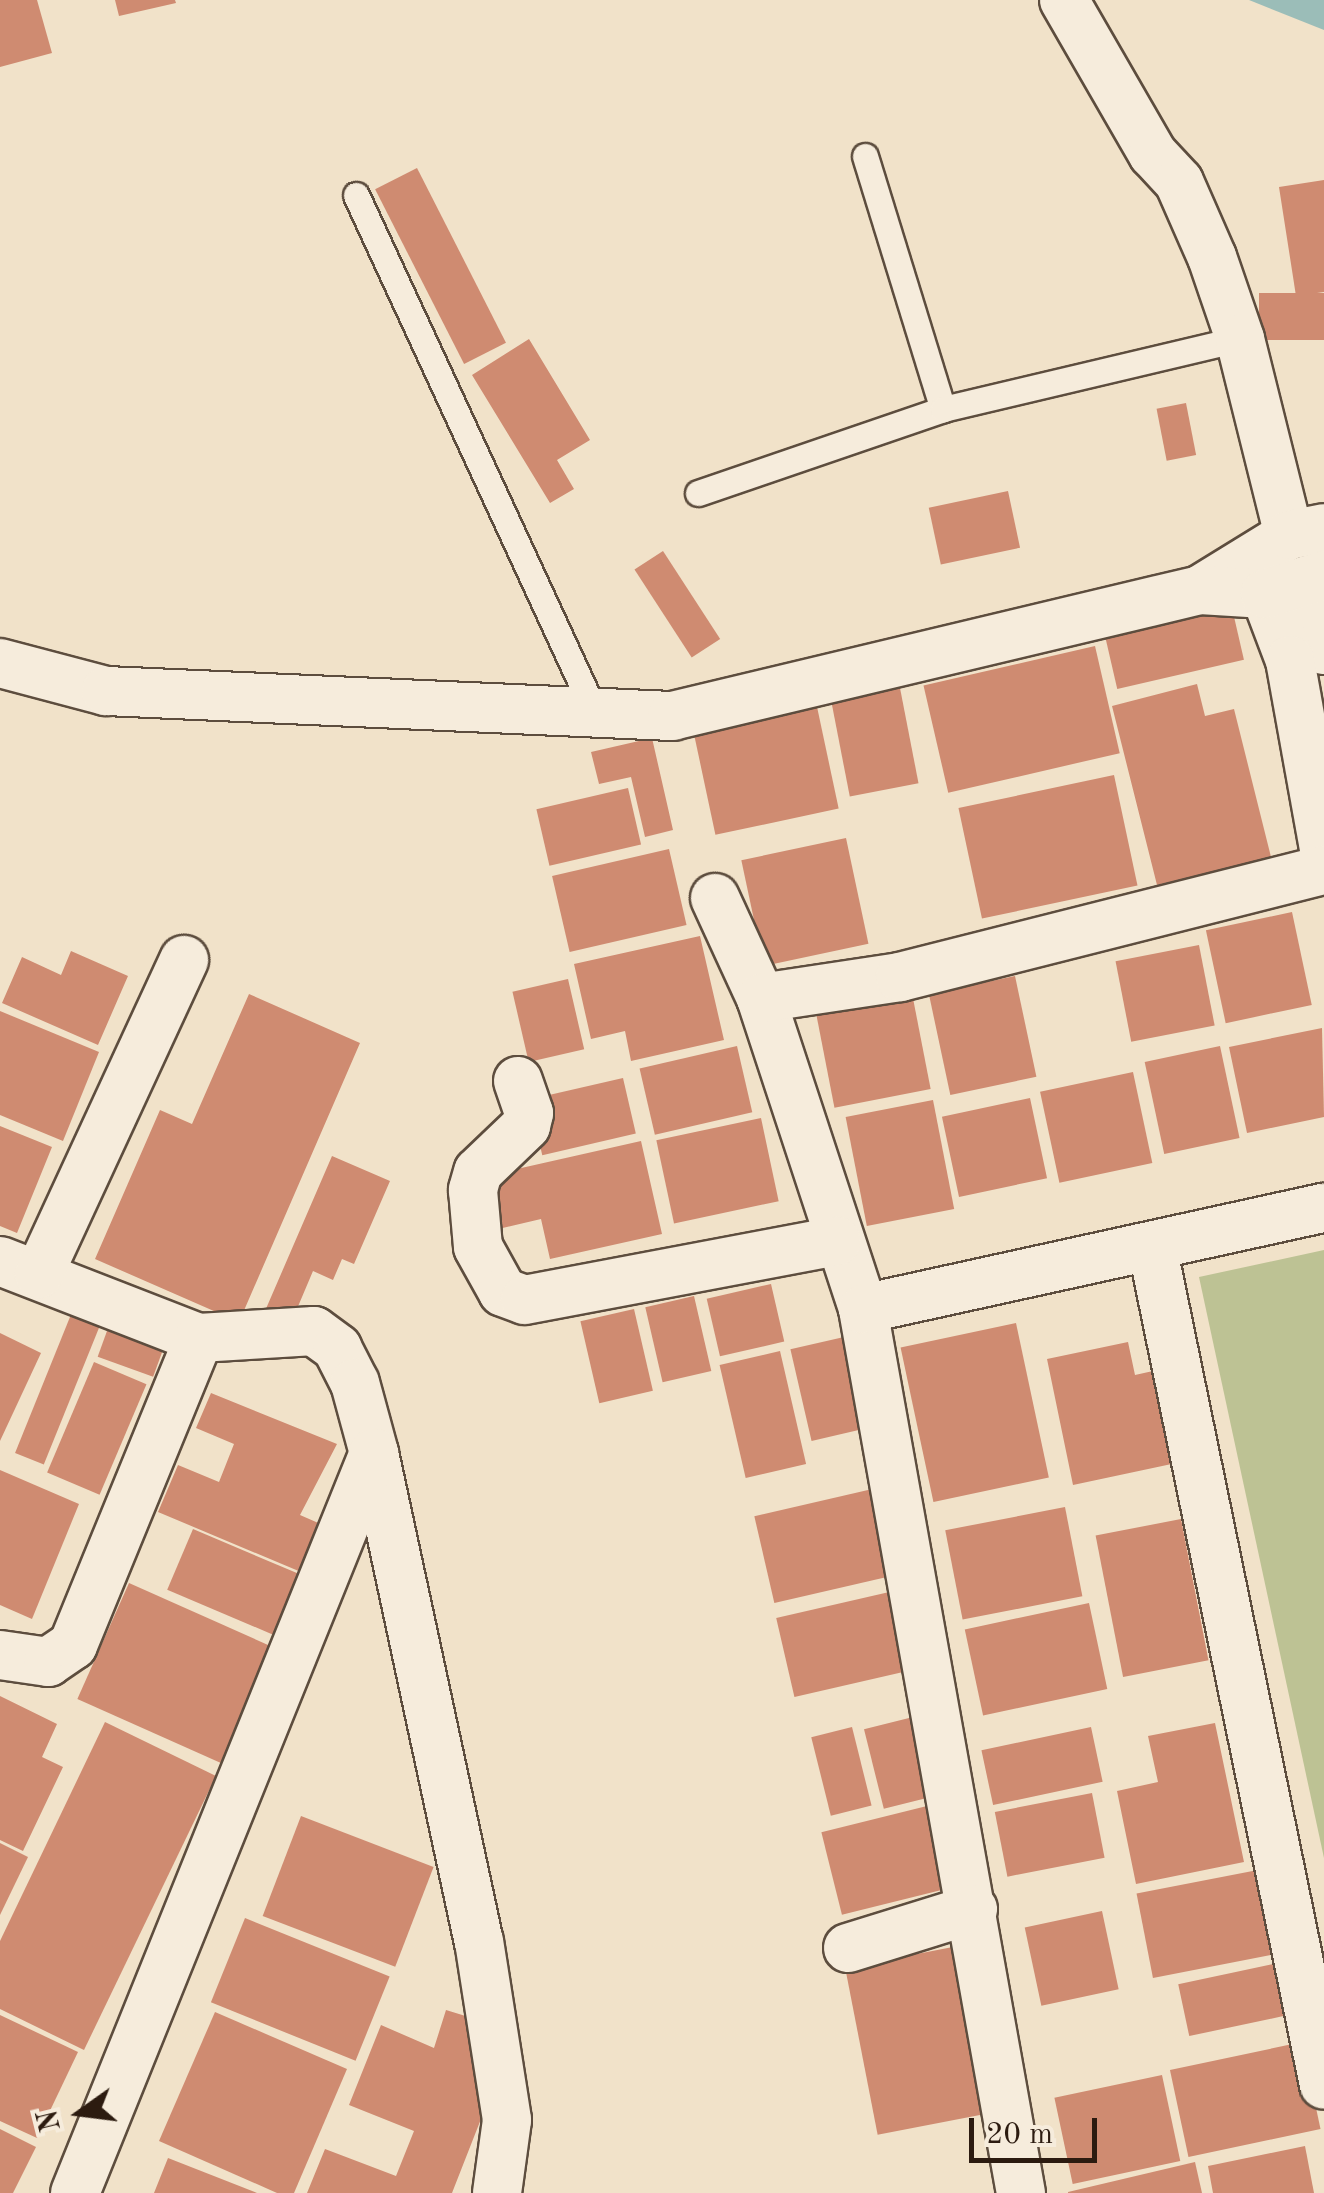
<!DOCTYPE html>
<style>
body{margin:0}
#map{position:relative;width:1324px;height:2193px;overflow:hidden;background:#f1e2c9;font-family:"Old Standard TT",serif}
div>[style]{position:absolute}
[style*='--x']{left:calc(var(--x)*1px);top:calc(var(--y)*1px);width:calc(var(--w)*1px);rotate:calc(var(--a)*1deg)}
.green>*{inset:0;background:#bdc294}
.water>*{inset:0;background:#9bbdb8}
.building>*{inset:0;background:#cf8b71;transform-origin:0 0}
.roads{filter:drop-shadow(2px 0 #5d4d3e) drop-shadow(-2px 0 #5d4d3e) drop-shadow(0 2px #5d4d3e) drop-shadow(0 -2px #5d4d3e)}
.lane>*{height:25px;margin:-12.5px;padding:0 12.5px;transform-origin:12.5px;border-radius:12.5px;background:#f6ecdc}
.street>*{height:48px;margin:-24px;padding:0 24px;transform-origin:24px;border-radius:24px;background:#f6ecdc}
span{translate:-50% -50%;white-space:nowrap;text-align:center;line-height:1.15;-webkit-text-stroke:10px #f6ecdc;paint-order:stroke}
.north{position:absolute;left:30px;top:2063px;width:100px;height:100px;-webkit-text-stroke:8px #f6ecdc;paint-order:stroke;rotate:256deg;font-size:28px;font-weight:700;line-height:40px;text-align:center;color:#2c1b10}
.north::after{content:'';display:block;margin:auto;width:35px;height:45px;background:#2c1b10;clip-path:polygon(50% 0,100% 100%,50% 72%,0 100%)}
.scale{position:absolute;left:969px;top:2118px;width:128px;height:45px;box-sizing:border-box;border:5px solid #2c1b10;border-top:0;padding-left:12px;font-size:30px;line-height:35px;white-space:nowrap;color:#2c1b10;-webkit-text-stroke:8px #f6ecdc;paint-order:stroke}
</style>
<div id="map">
<div class="green">
<div style="clip-path:polygon(1324px 1250px,1324px 1858px,1199px 1277px)"></div>
</div>
<div class="water">
<div style="clip-path:polygon(1249px 0,1324px 0,1324px 30px)"></div>
</div>
<div class="building">
<div style="clip-path:polygon(0 0,37px 0,52px 53px,0 67px)"></div>
<div style="clip-path:polygon(115px 0,175px 0,176px 3px,119px 16px)"></div>
<div style="left:417px;top:168px;width:196px;height:47px;rotate:63deg"></div>
<div style="clip-path:polygon(1324px 180px,1324px 292px,1296px 296px,1279px 187px)"></div>
<div style="left:1324px;top:293px;width:47px;height:65px;rotate:90deg"></div>
<div style="clip-path:polygon(529px 339px,590px 440px,557px 460px,574px 489px,550px 503px,472px 375px)"></div>
<div style="left:1186px;top:403px;width:53px;height:30px;rotate:79deg"></div>
<div style="left:1008px;top:491px;width:58px;height:81px;rotate:78deg"></div>
<div style="left:663px;top:551px;width:105px;height:34px;rotate:57deg"></div>
<div style="left:1232px;top:608px;width:53px;height:130px;rotate:77deg"></div>
<div style="left:1095px;top:646px;width:110px;height:176px;rotate:77deg"></div>
<div style="clip-path:polygon(1197px 684px,1205px 716px,1234px 709px,1271px 857px,1157px 885px,1112px 706px)"></div>
<div style="left:900px;top:688px;width:97px;height:70px;rotate:79deg"></div>
<div style="left:816px;top:702px;width:109px;height:126px;rotate:78deg"></div>
<div style="clip-path:polygon(652px 738px,673px 830px,645px 837px,631px 777px,599px 784px,591px 752px)"></div>
<div style="left:1114px;top:775px;width:113px;height:159px;rotate:78deg"></div>
<div style="left:628px;top:788px;width:58px;height:94px;rotate:77deg"></div>
<div style="left:846px;top:838px;width:108px;height:107px;rotate:78deg"></div>
<div style="left:669px;top:849px;width:78px;height:120px;rotate:77deg"></div>
<div style="left:1292px;top:912px;width:95px;height:88px;rotate:78deg"></div>
<div style="clip-path:polygon(700px 936px,724px 1040px,631px 1061px,625px 1031px,591px 1039px,574px 964px)"></div>
<div style="left:1199px;top:945px;width:82px;height:85px;rotate:79deg"></div>
<div style="clip-path:polygon(71px 951px,128px 976px,98px 1045px,2px 1003px,22px 957px,61px 975px)"></div>
<div style="left:1015px;top:976px;width:103px;height:88px;rotate:78deg"></div>
<div style="left:568px;top:979px;width:72px;height:57px;rotate:77deg"></div>
<div style="left:911px;top:988px;width:103px;height:98px;rotate:79deg"></div>
<div style="clip-path:polygon(249px 994px,360px 1043px,239px 1322px,95px 1259px,160px 1110px,192px 1124px)"></div>
<div style="clip-path:polygon(0 1011px,99px 1052px,63px 1141px,0 1115px)"></div>
<div style="clip-path:polygon(1322px 1028px,1324px 1117px,1247px 1133px,1229px 1047px)"></div>
<div style="left:737px;top:1046px;width:68px;height:100px;rotate:77deg"></div>
<div style="left:1220px;top:1046px;width:94px;height:77px;rotate:78deg"></div>
<div style="left:1133px;top:1072px;width:93px;height:95px;rotate:78deg"></div>
<div style="left:623px;top:1078px;width:57px;height:96px;rotate:77deg"></div>
<div style="left:1030px;top:1098px;width:82px;height:90px;rotate:78deg"></div>
<div style="left:933px;top:1100px;width:111px;height:89px;rotate:79deg"></div>
<div style="left:761px;top:1118px;width:85px;height:107px;rotate:78deg"></div>
<div style="clip-path:polygon(0 1126px,52px 1147px,17px 1233px,0 1226px)"></div>
<div style="clip-path:polygon(641px 1141px,662px 1234px,550px 1259px,541px 1219px,494px 1230px,482px 1177px)"></div>
<div style="clip-path:polygon(332px 1156px,390px 1181px,354px 1264px,342px 1259px,333px 1280px,313px 1271px,291px 1323px,265px 1311px)"></div>
<div style="left:771px;top:1284px;width:59px;height:66px;rotate:77deg"></div>
<div style="left:694px;top:1296px;width:77px;height:50px;rotate:77deg"></div>
<div style="left:634px;top:1309px;width:84px;height:55px;rotate:77deg"></div>
<div style="left:72px;top:1312px;width:31px;height:152px;rotate:22deg"></div>
<div style="left:111px;top:1320px;width:59px;height:39px;rotate:20deg"></div>
<div style="left:1016px;top:1323px;width:158px;height:118px;rotate:78deg"></div>
<div style="clip-path:polygon(0 1333px,41px 1353px,0 1441px)"></div>
<div style="left:844px;top:1337px;width:94px;height:55px;rotate:77deg"></div>
<div style="clip-path:polygon(1128px 1342px,1135px 1375px,1162px 1369px,1181px 1462px,1073px 1485px,1047px 1359px)"></div>
<div style="left:780px;top:1351px;width:116px;height:62px;rotate:77deg"></div>
<div style="left:94px;top:1362px;width:57px;height:120px;rotate:23deg"></div>
<div style="clip-path:polygon(211px 1393px,337px 1444px,300px 1515px,339px 1532px,320px 1580px,158px 1512px,178px 1465px,219px 1482px,234px 1444px,196px 1428px)"></div>
<div style="clip-path:polygon(0 1470px,79px 1504px,32px 1619px,0 1605px)"></div>
<div style="left:881px;top:1487px;width:89px;height:130px;rotate:77deg"></div>
<div style="left:1065px;top:1507px;width:91px;height:122px;rotate:79deg"></div>
<div style="left:1181px;top:1519px;width:144px;height:87px;rotate:79deg"></div>
<div style="left:193px;top:1529px;width:127px;height:66px;rotate:23deg"></div>
<div style="left:129px;top:1583px;width:170px;height:127px;rotate:24deg"></div>
<div style="left:898px;top:1590px;width:81px;height:125px;rotate:77deg"></div>
<div style="left:1089px;top:1603px;width:88px;height:127px;rotate:78deg"></div>
<div style="clip-path:polygon(0 1696px,57px 1724px,42px 1757px,63px 1767px,23px 1851px,0 1840px)"></div>
<div style="left:929px;top:1713px;width:82px;height:67px;rotate:76deg"></div>
<div style="clip-path:polygon(105px 1722px,216px 1776px,84px 2050px,0 2009px,0 1941px)"></div>
<div style="clip-path:polygon(1215px 1723px,1244px 1862px,1136px 1884px,1117px 1791px,1158px 1782px,1148px 1736px)"></div>
<div style="left:852px;top:1727px;width:81px;height:42px;rotate:76deg"></div>
<div style="left:1091px;top:1727px;width:56px;height:112px;rotate:78deg"></div>
<div style="left:1092px;top:1793px;width:66px;height:99px;rotate:79deg"></div>
<div style="left:931px;top:1805px;width:85px;height:113px;rotate:76deg"></div>
<div style="left:301px;top:1816px;width:142px;height:107px;rotate:21deg"></div>
<div style="clip-path:polygon(0 1843px,28px 1857px,0 1915px)"></div>
<div style="left:1273px;top:1867px;width:86px;height:139px;rotate:79deg"></div>
<div style="left:1102px;top:1911px;width:80px;height:79px;rotate:78deg"></div>
<div style="left:245px;top:1918px;width:156px;height:91px;rotate:22deg"></div>
<div style="left:963px;top:1945px;width:170px;height:120px;rotate:79deg"></div>
<div style="left:1278px;top:1963px;width:53px;height:102px;rotate:78deg"></div>
<div style="clip-path:polygon(446px 2010px,485px 2022px,499px 2073px,452px 2193px,307px 2193px,325px 2149px,396px 2176px,414px 2131px,349px 2105px,381px 2025px,434px 2048px)"></div>
<div style="clip-path:polygon(215px 2012px,347px 2069px,294px 2193px,277px 2193px,159px 2141px)"></div>
<div style="clip-path:polygon(0 2015px,78px 2052px,37px 2138px,0 2121px)"></div>
<div style="left:1302px;top:2042px;width:89px;height:135px;rotate:78deg"></div>
<div style="left:1162px;top:2075px;width:88px;height:110px;rotate:78deg"></div>
<div style="clip-path:polygon(0 2129px,36px 2147px,13px 2193px,0 2193px)"></div>
<div style="clip-path:polygon(1305px 2146px,1314px 2193px,1213px 2193px,1208px 2166px)"></div>
<div style="clip-path:polygon(168px 2158px,257px 2193px,154px 2193px)"></div>
<div style="clip-path:polygon(1195px 2162px,1202px 2193px,1068px 2193px,1068px 2192px)"></div>
</div>
<div class="roads">
<div class="lane">
<div style="--x:865;--y:156;--w:265;--a:72.9"></div>
<div style="--x:356;--y:195;--w:575;--a:65.22"></div>
<div style="--x:698;--y:493;--w:259;--a:-18.9"></div>
<div style="--x:943;--y:409;--w:305;--a:-13.3"></div>
</div>
<div class="street">
<div style="--x:1064;--y:0;--w:178;--a:60"></div>
<div style="--x:1153;--y:154;--w:38;--a:47"></div>
<div style="--x:1179;--y:182;--w:82;--a:66.3"></div>
<div style="--x:1212;--y:257;--w:87;--a:71.1"></div>
<div style="--x:1240;--y:339;--w:202;--a:76"></div>
<div style="--x:1307;--y:580;--w:72;--a:76.3"></div>
<div style="--x:1200;--y:590;--w:105;--a:-31.7"></div>
<div style="--x:1289;--y:535;--w:36;--a:-11"></div>
<div style="--x:1265;--y:594;--w:71;--a:69.3"></div>
<div style="--x:1290;--y:660;--w:192;--a:79.8"></div>
<div style="--x:0;--y:663;--w:110;--a:14.8"></div>
<div style="--x:106;--y:691;--w:567;--a:2.53"></div>
<div style="--x:672;--y:716;--w:543;--a:-13.42"></div>
<div style="--x:1200;--y:590;--w:65;--a:3.5"></div>
<div style="--x:1265;--y:594;--w:62;--a:-17.9"></div>
<div style="--x:715;--y:898;--w:110;--a:65.3"></div>
<div style="--x:761;--y:998;--w:327;--a:71.8"></div>
<div style="--x:863;--y:1309;--w:898;--a:79.87"></div>
<div style="--x:761;--y:998;--w:141;--a:-8.6"></div>
<div style="--x:900;--y:977;--w:437;--a:-14.2"></div>
<div style="--x:518;--y:1081;--w:34;--a:71"></div>
<div style="--x:529;--y:1113;--w:13;--a:103"></div>
<div style="--x:526;--y:1126;--w:66;--a:136.2"></div>
<div style="--x:478;--y:1172;--w:19;--a:106"></div>
<div style="--x:473;--y:1190;--w:57;--a:85"></div>
<div style="--x:478;--y:1247;--w:51;--a:60.9"></div>
<div style="--x:503;--y:1292;--w:23;--a:20"></div>
<div style="--x:525;--y:1300;--w:317;--a:-10.7"></div>
<div style="--x:1152;--y:1246;--w:856;--a:78.41"></div>
<div style="--x:0;--y:1261;--w:213;--a:21.2"></div>
<div style="--x:199;--y:1338;--w:115;--a:-3.5"></div>
<div style="--x:314;--y:1331;--w:29;--a:36"></div>
<div style="--x:337;--y:1348;--w:39;--a:63"></div>
<div style="--x:355;--y:1383;--w:73;--a:74.8"></div>
<div style="--x:374;--y:1453;--w:499;--a:77.9"></div>
<div style="--x:479;--y:1941;--w:181;--a:81.1"></div>
<div style="--x:507;--y:2120;--w:74;--a:97.8"></div>
<div style="--x:39;--y:1274;--w:346;--a:-65.2"></div>
<div style="--x:863;--y:1309;--w:472;--a:-12.4"></div>
<div style="--x:0;--y:1655;--w:49;--a:8.3"></div>
<div style="--x:48;--y:1662;--w:30;--a:-34"></div>
<div style="--x:73;--y:1645;--w:332;--a:-67.7"></div>
<div style="--x:848;--y:1948;--w:131;--a:-17.3"></div>
<div style="--x:75;--y:2193;--w:798;--a:-68"></div>
</div>
</div>
<div class="north">N</div>
<div class="scale">20 m</div>
</div>
